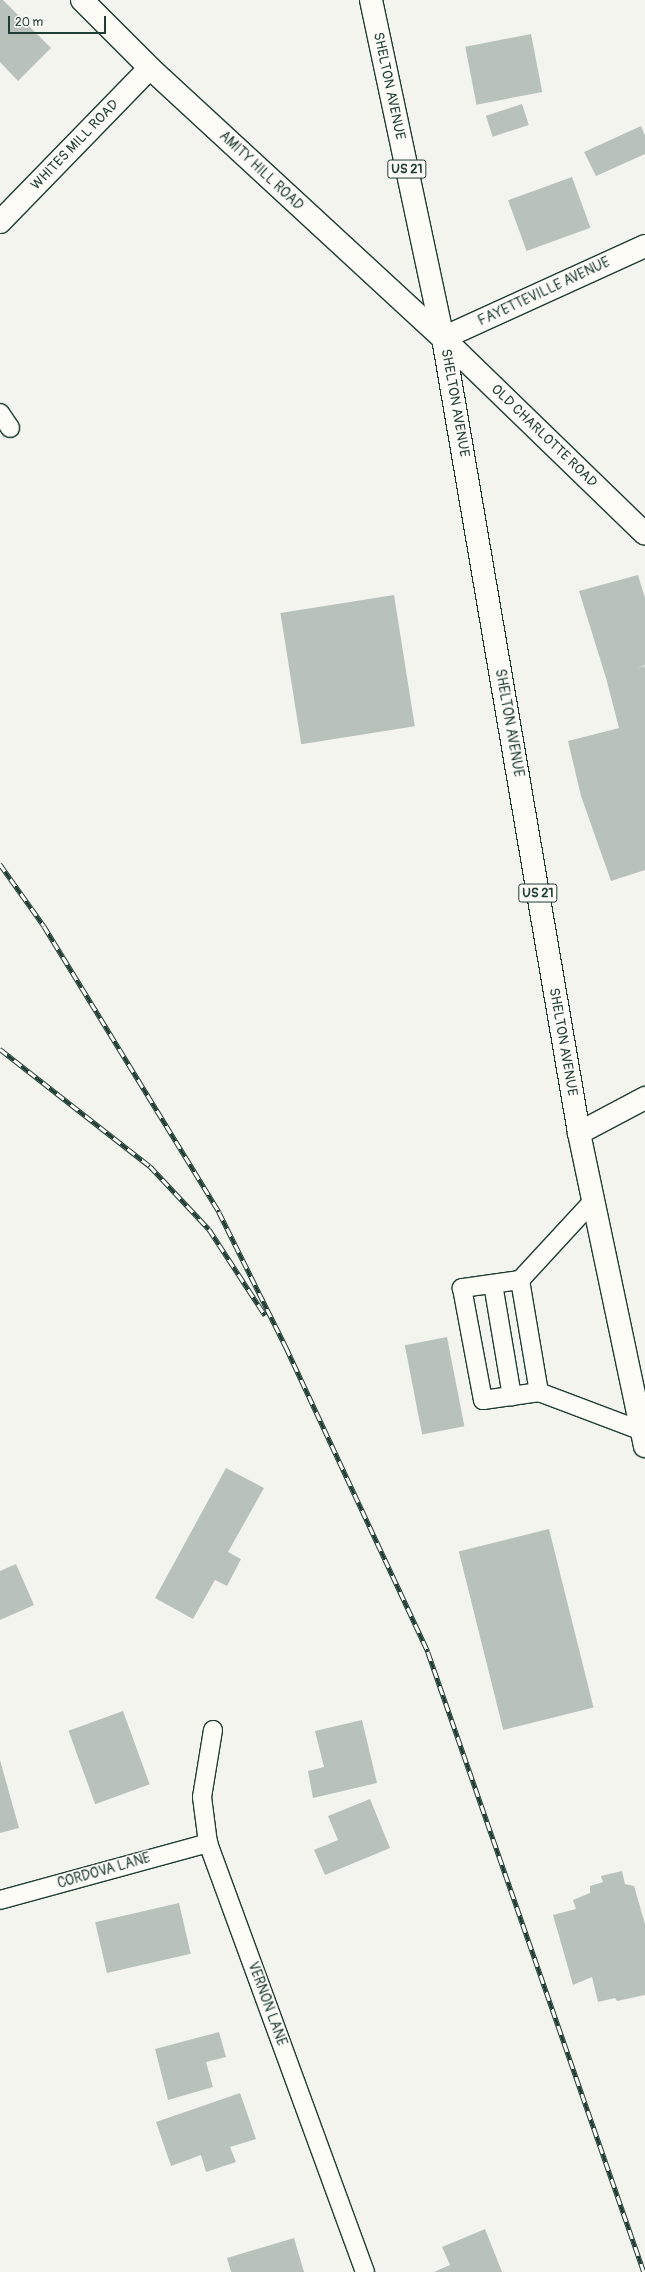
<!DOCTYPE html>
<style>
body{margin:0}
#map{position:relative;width:645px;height:2272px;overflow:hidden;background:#f4f4ef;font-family:Pangolin,sans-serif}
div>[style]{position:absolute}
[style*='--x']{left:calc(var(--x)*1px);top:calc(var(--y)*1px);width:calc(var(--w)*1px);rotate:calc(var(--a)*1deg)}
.building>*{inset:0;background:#b9c1bb;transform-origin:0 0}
.roads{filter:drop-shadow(1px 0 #1f3d34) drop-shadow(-1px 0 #1f3d34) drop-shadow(0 1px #1f3d34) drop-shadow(0 -1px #1f3d34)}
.lane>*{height:18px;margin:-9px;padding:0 9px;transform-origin:9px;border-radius:9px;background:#fdfcf7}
.street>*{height:22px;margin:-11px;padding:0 11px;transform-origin:11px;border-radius:11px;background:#fdfcf7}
.secondary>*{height:22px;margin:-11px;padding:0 11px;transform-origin:11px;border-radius:11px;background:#fdfcf7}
.primary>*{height:22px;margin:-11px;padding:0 11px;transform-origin:11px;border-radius:11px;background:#fdfcf7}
.rail>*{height:4.5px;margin-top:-2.25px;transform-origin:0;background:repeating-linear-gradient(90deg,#fdfcf7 0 9px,#1f3d34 0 18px);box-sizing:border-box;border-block:1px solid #1f3d34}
span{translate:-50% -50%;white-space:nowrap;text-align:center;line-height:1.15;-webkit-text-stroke:3px #fdfcf7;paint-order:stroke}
.shield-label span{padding:1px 3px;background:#fdfcf7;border:1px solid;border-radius:3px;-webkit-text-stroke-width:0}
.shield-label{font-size:13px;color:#1f3d34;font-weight:700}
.street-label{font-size:14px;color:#1f3d34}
.scale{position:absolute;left:8px;top:16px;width:98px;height:18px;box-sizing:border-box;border:2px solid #1f3d34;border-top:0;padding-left:5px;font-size:12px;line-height:14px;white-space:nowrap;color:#1f3d34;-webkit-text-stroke:3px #fdfcf7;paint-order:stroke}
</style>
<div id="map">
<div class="building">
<div style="clip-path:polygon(0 0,3px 0,51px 48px,18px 81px,0 62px)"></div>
<div style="left:531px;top:34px;width:59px;height:67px;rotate:79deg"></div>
<div style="left:522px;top:104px;width:22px;height:38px;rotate:72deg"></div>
<div style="clip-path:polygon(641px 126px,645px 136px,645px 154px,596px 176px,584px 152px)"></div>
<div style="left:572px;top:177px;width:54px;height:68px;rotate:70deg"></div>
<div style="clip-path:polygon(638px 575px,645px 598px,645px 665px,638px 668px,645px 666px,645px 870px,611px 881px,581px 796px,568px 741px,619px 728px,606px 678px,579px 591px)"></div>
<div style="left:394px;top:595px;width:133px;height:115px;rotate:81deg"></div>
<div style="left:447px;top:1337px;width:91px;height:43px;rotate:79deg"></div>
<div style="clip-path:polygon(226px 1468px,264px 1488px,228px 1552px,241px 1559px,227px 1586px,215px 1580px,193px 1619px,155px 1598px)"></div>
<div style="left:549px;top:1529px;width:184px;height:93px;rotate:76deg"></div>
<div style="clip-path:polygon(16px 1564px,34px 1605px,0 1620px,0 1571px)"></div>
<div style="left:123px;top:1711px;width:78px;height:58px;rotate:70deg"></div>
<div style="clip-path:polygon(362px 1720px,377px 1783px,313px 1798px,308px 1771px,324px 1767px,315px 1731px)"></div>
<div style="clip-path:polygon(0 1760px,19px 1828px,0 1833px)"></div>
<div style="clip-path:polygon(370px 1799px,390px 1848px,325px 1875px,314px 1850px,338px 1840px,328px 1816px)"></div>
<div style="clip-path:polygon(622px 1871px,625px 1884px,634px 1886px,645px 1924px,645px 1995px,617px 2001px,615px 1998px,598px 2002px,592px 1977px,573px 1985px,553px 1915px,576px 1909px,573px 1900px,590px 1893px,590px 1886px,603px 1882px,601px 1876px)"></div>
<div style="left:179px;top:1903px;width:52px;height:86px;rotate:77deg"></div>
<div style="clip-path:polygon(219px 2032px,226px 2057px,206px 2062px,213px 2087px,168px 2100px,155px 2049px)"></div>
<div style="clip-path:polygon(240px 2093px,256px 2139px,230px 2147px,236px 2162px,206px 2172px,201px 2155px,171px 2166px,156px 2122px)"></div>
<div style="clip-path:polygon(485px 2229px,502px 2272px,434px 2272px,450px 2265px,442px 2247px)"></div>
<div style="clip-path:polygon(294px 2238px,304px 2272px,231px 2272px,227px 2258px)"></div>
</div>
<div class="roads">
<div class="lane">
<div style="--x:0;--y:413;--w:18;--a:56"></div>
<div style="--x:593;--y:1201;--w:108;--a:132.7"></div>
<div style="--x:520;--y:1280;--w:59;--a:172.1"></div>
<div style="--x:462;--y:1288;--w:114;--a:79.4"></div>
<div style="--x:483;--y:1400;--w:57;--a:-8.1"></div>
<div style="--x:539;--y:1392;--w:110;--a:20.7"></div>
<div style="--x:520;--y:1280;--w:114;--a:80.4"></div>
<div style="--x:493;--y:1284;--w:114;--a:80.4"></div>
<div style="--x:213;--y:1730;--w:68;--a:99.3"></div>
<div style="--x:202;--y:1797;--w:46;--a:82.6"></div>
<div style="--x:208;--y:1843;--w:457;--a:69.9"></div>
<div style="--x:0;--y:1900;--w:216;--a:-15.3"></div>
</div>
<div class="street">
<div style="--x:0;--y:222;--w:215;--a:-45.8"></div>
<div style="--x:645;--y:246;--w:222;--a:155.5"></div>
<div style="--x:443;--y:338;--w:281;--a:44.1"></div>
<div style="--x:579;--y:1133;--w:75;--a:-27.9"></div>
</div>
<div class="secondary">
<div style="--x:82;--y:0;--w:96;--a:45"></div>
<div style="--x:150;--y:68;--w:398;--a:42.7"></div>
</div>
<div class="primary">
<div style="--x:371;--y:0;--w:346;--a:78"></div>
<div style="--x:443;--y:338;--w:807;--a:80.29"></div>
<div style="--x:579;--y:1133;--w:320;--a:78.1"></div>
</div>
</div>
<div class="rail">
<div style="--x:0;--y:864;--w:76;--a:54.6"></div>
<div style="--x:44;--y:926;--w:335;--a:58.5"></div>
<div style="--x:219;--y:1212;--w:151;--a:63.6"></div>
<div style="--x:286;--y:1347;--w:336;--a:65"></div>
<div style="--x:428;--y:1652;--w:657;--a:70.79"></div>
<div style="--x:0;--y:1049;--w:190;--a:38"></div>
<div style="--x:150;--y:1166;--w:86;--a:46.9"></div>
<div style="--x:209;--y:1229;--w:103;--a:56.9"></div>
</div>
<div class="shield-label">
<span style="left:407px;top:169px">US 21</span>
<span style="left:538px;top:893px">US 21</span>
</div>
<div class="street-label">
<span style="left:389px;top:86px;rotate:78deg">SHELTON AVENUE</span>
<span style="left:75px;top:145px;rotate:-46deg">WHITES MILL ROAD</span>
<span style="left:261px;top:171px;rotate:43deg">AMITY HILL ROAD</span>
<span style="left:544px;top:292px;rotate:-25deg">FAYETTEVILLE AVENUE</span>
<span style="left:455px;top:403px;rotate:80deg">SHELTON AVENUE</span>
<span style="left:544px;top:436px;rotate:44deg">OLD CHARLOTTE ROAD</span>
<span style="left:509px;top:723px;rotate:80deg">SHELTON AVENUE</span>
<span style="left:563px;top:1042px;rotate:80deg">SHELTON AVENUE</span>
<span style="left:104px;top:1871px;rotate:-16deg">CORDOVA LANE</span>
<span style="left:267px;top:2004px;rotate:70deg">VERNON LANE</span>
</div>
<div class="scale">20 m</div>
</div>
